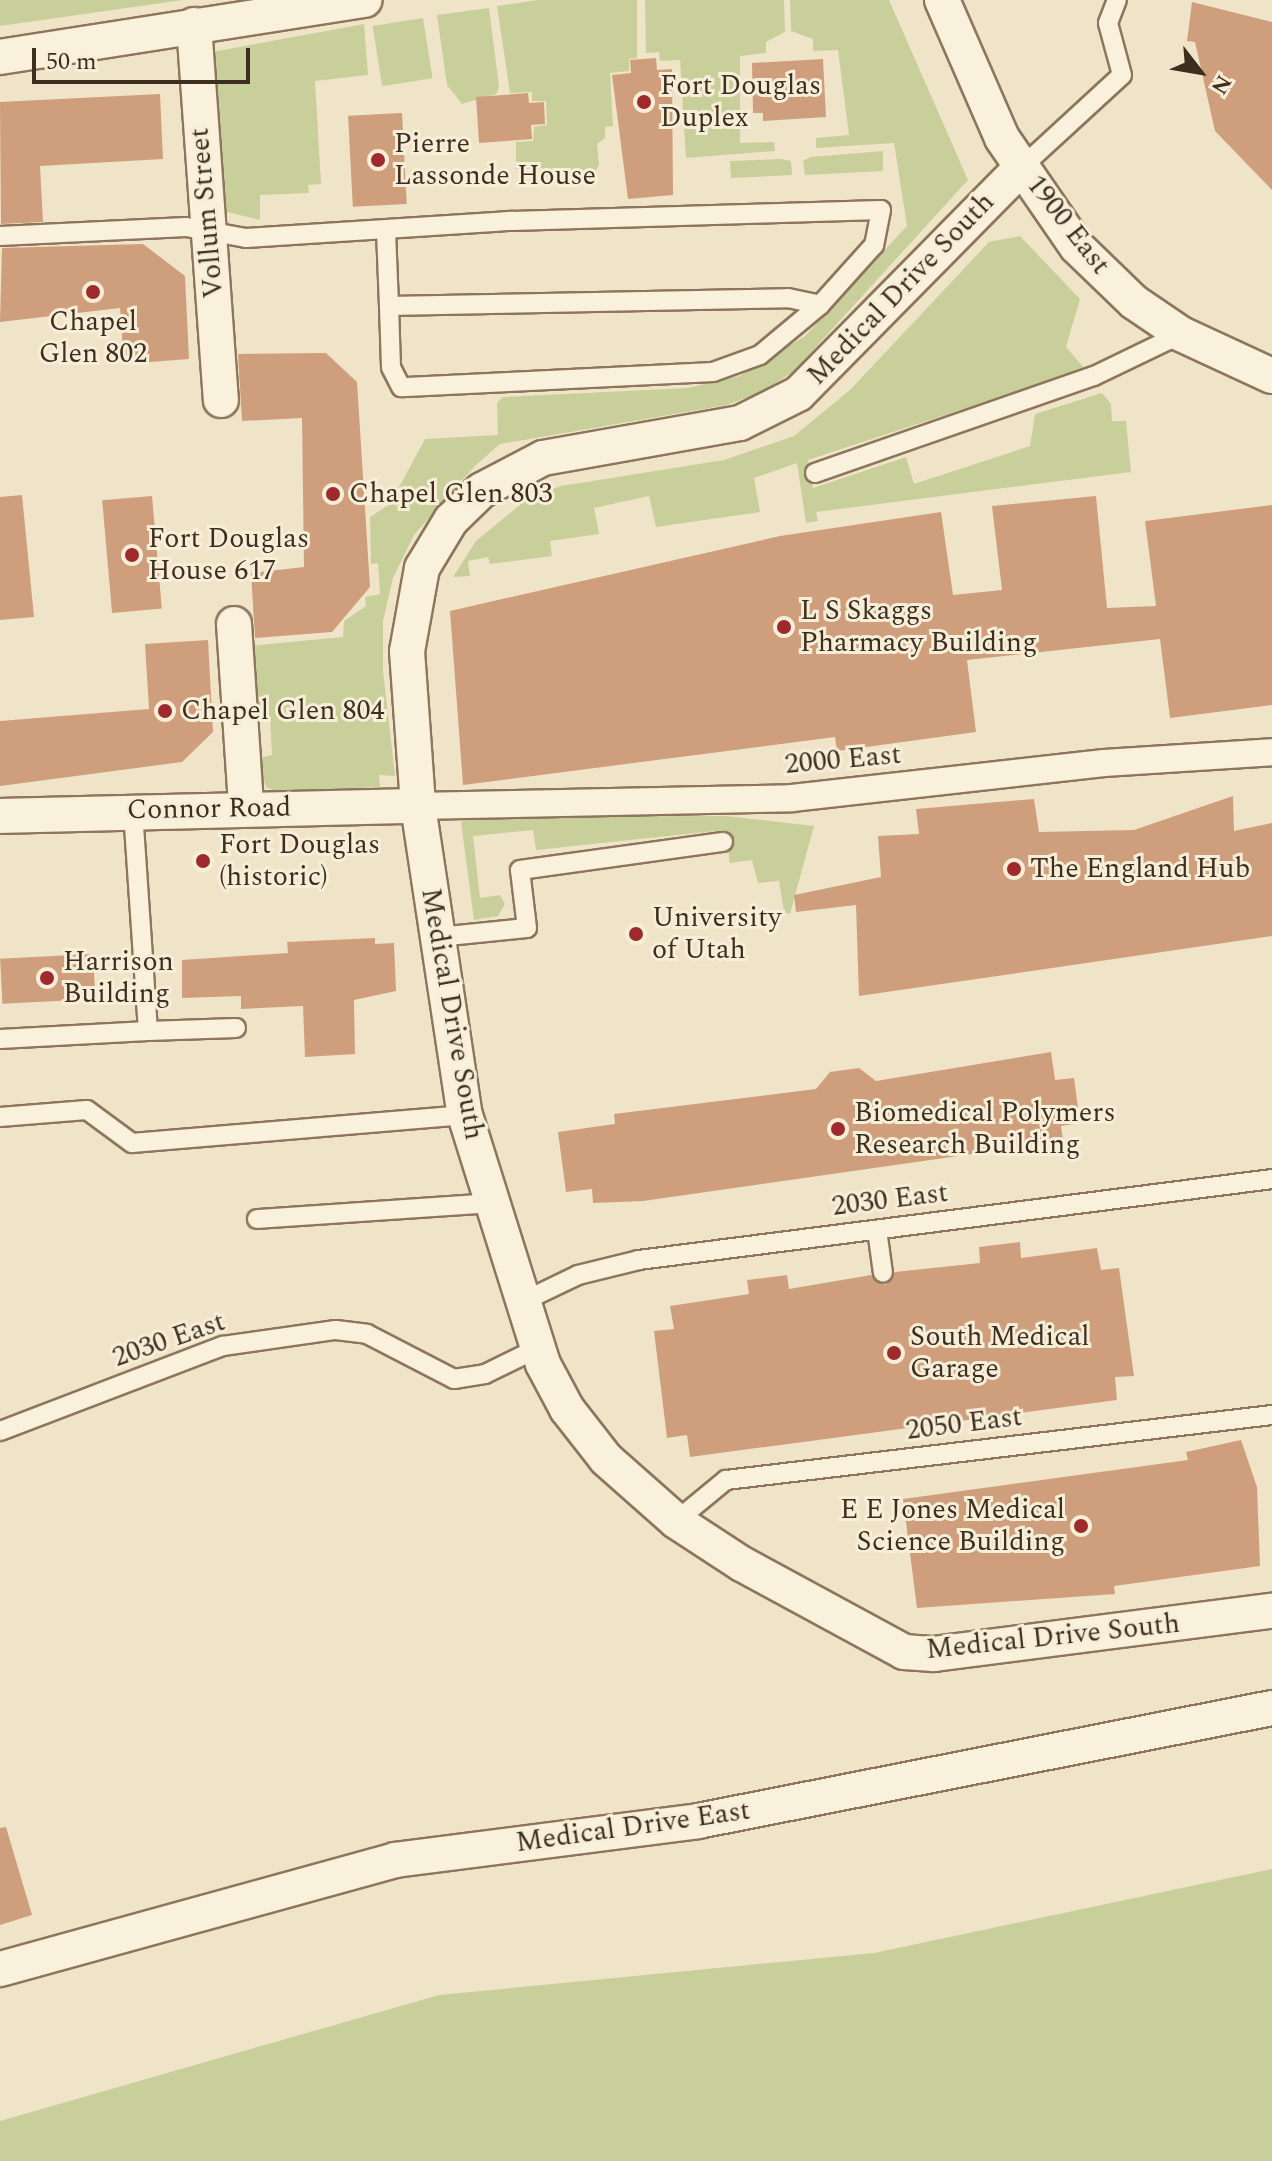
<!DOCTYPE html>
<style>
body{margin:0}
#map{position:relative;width:1272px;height:2161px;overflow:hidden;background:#f0e4c8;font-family:Spectral,serif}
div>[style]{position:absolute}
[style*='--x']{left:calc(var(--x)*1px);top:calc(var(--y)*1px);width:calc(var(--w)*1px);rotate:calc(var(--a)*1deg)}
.green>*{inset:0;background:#c9cf9b;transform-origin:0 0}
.building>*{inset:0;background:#cf9f7d;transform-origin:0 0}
.roads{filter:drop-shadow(2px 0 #8d765c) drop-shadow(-2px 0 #8d765c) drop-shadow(0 2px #8d765c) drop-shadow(0 -2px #8d765c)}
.service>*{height:18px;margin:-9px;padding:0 9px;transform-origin:9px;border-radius:9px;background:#faf1dc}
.pedestrian>*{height:26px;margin:-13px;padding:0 13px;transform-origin:13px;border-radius:13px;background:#faf1dc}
.minor>*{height:34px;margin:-17px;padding:0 17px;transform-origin:17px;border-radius:17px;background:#faf1dc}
.dots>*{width:22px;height:22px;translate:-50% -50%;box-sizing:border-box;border:4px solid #f7eed8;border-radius:50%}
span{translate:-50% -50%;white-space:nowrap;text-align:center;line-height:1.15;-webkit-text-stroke:6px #f7eed8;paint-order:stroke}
.poi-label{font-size:28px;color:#3d2e20}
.left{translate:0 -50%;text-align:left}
.right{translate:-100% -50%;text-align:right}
.street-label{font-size:28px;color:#3d2e20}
.north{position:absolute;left:1160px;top:32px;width:80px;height:80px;-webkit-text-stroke:6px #f7eed8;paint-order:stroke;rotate:121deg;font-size:22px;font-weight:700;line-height:32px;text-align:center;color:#3d2e20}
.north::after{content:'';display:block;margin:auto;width:28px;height:36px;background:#3d2e20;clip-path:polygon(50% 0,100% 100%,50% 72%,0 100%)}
.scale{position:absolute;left:32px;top:48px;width:218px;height:36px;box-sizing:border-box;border:4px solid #3d2e20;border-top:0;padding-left:10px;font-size:24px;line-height:28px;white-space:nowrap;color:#3d2e20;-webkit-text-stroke:6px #f7eed8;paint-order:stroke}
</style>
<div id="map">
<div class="green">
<div style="clip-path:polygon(0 0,183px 0,0 26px)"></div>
<div style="clip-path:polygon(538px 0,637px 0,637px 58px,629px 59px,629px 71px,610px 73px,613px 126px,605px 127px,605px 138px,597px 144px,599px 165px,593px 175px,542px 178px,543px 168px,516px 169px,516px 142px,533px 141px,534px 127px,547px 125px,546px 101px,532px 101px,532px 92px,510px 93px,497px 6px)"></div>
<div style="clip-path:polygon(645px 0,784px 0,785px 32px,766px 42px,766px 53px,740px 56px,740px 143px,774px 142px,775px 151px,686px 158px,680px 60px,660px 61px,659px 52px,646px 53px)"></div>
<div style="clip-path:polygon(790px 0,889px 0,968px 180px,794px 371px,764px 391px,727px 405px,500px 444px,475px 466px,414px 535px,393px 578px,383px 621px,383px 671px,395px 776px,379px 775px,380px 787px,277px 792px,266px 787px,258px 758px,272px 755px,270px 717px,254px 718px,249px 646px,343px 637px,344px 621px,366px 606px,365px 597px,380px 594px,378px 563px,371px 564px,370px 517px,390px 504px,425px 439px,498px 435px,497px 403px,503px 397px,687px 388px,740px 376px,805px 336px,907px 226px,894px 143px,816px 148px,816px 138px,849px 135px,838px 50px,813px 51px,813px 39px,791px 31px)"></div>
<div style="clip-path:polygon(489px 8px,499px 87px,496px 94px,462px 104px,447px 85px,437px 15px)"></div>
<div style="left:423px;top:18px;width:61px;height:51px;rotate:81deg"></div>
<div style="clip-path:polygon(364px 24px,368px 75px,315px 81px,321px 184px,308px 185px,309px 193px,260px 195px,260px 220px,227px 212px,220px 196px,212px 52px)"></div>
<div style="clip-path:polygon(883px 151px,883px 171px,805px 175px,803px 161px,811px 157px)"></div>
<div style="clip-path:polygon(781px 159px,791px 161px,792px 175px,731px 178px,730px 161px)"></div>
<div style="clip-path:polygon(1020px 236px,1080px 299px,1066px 347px,1085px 369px,808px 460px,813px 488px,906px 457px,914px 484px,1030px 446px,1035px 414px,1102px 393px,1111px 404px,1112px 421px,1126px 421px,1131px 472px,816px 512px,818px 521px,806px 523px,797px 463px,754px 478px,760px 512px,656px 527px,649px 496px,594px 508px,599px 534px,550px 541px,552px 556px,490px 564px,488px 557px,468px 561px,470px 576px,453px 577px,476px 541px,527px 499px,561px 486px,724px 460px,794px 436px,850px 390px,989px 242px)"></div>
<div style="clip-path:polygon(726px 816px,814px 826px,790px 914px,784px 912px,779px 881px,758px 883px,752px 860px,730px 863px,725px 830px,536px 850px,533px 830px,473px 836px,480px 898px,500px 895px,505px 904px,498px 916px,474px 920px,461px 822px,468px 817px)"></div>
<div style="clip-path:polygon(1272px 1869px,1272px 2161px,0 2161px,0 2121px,439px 1995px,874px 1953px)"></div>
</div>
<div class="building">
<div style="clip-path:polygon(1192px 2px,1272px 22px,1272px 190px,1215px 131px,1195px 42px,1187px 41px)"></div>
<div style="clip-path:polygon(656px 58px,657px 70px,672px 69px,673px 195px,628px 199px,612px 75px,631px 73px,630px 60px)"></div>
<div style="clip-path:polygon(823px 59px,826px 117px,763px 121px,763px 113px,753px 113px,752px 63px)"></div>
<div style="clip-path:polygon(528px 93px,529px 103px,544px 102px,545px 124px,531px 125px,532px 139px,479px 143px,476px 97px)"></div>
<div style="clip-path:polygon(160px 94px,163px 159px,40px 166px,43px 222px,1px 224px,0 102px)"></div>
<div style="left:402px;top:113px;width:91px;height:54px;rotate:87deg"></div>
<div style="clip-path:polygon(143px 244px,185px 276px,189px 359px,124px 364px,120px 308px,0 322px,2px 248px)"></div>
<div style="clip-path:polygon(326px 353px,357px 382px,370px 587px,332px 632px,255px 638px,251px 573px,304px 567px,302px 418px,242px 421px,238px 354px)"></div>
<div style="clip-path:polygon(22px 495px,34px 617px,0 620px,0 497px)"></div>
<div style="left:152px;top:496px;width:113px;height:50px;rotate:85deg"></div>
<div style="clip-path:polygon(1096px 496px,1107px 608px,1156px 606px,1145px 521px,1272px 505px,1272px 705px,1170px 718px,1160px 639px,967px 660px,976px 732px,837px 751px,835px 737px,463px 785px,450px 611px,780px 536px,941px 512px,953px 595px,1002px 590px,992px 506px)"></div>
<div style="clip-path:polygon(208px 640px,213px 732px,182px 762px,0 786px,0 721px,149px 709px,145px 644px)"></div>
<div style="clip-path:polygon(1233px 796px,1234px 831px,1272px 823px,1272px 936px,859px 996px,856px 905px,796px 912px,794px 895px,881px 877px,878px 836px,919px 834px,916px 809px,1034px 799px,1039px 832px,1134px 830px)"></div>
<div style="clip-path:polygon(375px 938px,375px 944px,394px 943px,396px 991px,354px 1000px,355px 1054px,305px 1057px,303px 1006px,241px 1009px,241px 996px,182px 998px,182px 960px,288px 953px,287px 942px)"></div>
<div style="left:93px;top:954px;width:45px;height:93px;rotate:87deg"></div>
<div style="clip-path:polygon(1051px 1052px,1055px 1080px,1074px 1078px,1080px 1123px,1061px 1126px,1063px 1141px,643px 1201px,593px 1203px,592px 1189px,566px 1192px,558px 1132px,615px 1124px,614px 1114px,816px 1089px,830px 1072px,859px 1068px,876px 1081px)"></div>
<div style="clip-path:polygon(1020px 1242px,1021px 1258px,1097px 1248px,1101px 1270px,1119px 1268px,1134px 1376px,1115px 1377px,1117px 1400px,690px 1457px,687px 1435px,667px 1438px,654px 1331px,674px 1329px,670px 1306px,749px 1294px,747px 1280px,787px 1275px,789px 1289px,871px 1275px,885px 1285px,895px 1272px,980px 1263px,979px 1247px)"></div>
<div style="clip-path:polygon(1241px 1440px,1257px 1487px,1260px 1566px,1114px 1586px,1115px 1594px,917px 1608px,903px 1499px,1188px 1460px,1186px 1452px)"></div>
<div style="clip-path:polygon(6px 1827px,32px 1915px,0 1925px,0 1828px)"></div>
</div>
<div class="roads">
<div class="service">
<div style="--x:1023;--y:166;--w:134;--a:-42.6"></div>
<div style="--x:1122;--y:75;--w:54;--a:-105.1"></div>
<div style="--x:1108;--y:23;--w:25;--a:-69"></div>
<div style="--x:386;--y:231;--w:75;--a:87.7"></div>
<div style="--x:389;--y:306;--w:399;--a:-1.1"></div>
<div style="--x:788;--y:298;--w:33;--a:12"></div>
<div style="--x:0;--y:236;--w:186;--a:-2.8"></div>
<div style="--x:186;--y:227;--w:61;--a:10.4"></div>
<div style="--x:246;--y:238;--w:267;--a:-3.7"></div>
<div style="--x:512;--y:221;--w:369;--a:-1.7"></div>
<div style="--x:881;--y:210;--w:36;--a:101"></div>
<div style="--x:874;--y:245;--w:81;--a:132"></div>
<div style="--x:820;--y:305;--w:78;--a:140.2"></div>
<div style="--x:760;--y:355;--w:50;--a:160.1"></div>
<div style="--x:713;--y:372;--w:312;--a:177.2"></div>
<div style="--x:401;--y:387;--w:22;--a:-117"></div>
<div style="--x:391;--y:367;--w:61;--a:-91.9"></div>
<div style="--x:815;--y:473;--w:295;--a:-19.2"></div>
<div style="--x:1094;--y:376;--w:97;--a:-25.8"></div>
<div style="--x:438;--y:937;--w:89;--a:-5.8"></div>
<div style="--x:527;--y:928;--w:58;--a:-96.9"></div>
<div style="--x:520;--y:870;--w:205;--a:-7.9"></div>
<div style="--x:148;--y:1031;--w:88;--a:-2"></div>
<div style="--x:0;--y:1039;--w:148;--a:-3.1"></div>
<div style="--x:148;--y:1031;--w:221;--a:-93.9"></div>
<div style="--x:0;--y:1117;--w:87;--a:-4.6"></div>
<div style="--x:87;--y:1110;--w:56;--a:36.3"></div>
<div style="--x:132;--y:1143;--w:334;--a:-4.8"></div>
<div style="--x:257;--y:1219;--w:235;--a:-3.9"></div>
<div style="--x:877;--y:1230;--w:43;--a:82.1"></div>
<div style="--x:522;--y:1302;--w:62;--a:-25.7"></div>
<div style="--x:578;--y:1275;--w:63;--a:-13.8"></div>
<div style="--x:639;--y:1260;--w:638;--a:-7.29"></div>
<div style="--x:0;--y:1431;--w:239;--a:-20.9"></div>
<div style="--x:223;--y:1346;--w:114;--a:-8.1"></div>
<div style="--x:336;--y:1330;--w:31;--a:7"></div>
<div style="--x:367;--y:1334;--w:98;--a:27.3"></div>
<div style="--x:454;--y:1379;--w:31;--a:-9"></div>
<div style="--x:485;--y:1374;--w:59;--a:-26.1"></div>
<div style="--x:676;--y:1521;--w:65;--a:-39.4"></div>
<div style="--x:726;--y:1480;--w:550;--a:-6.79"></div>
</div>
<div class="pedestrian">
<div style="--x:418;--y:806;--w:374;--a:-1.2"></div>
<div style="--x:792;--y:798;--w:314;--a:-6.4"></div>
<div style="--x:1104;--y:763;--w:168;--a:-3.7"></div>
</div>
<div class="minor">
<div style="--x:942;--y:0;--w:150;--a:66.5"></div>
<div style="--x:1002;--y:138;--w:132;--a:55.5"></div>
<div style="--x:1077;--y:247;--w:79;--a:44"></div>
<div style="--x:1134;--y:302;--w:57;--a:34.2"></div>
<div style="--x:1181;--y:334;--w:100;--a:24.8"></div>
<div style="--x:194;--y:25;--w:376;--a:85.9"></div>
<div style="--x:0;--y:57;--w:369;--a:-8.9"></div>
<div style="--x:1023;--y:166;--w:320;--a:134.6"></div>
<div style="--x:798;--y:394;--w:65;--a:153.4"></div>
<div style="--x:740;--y:423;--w:200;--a:169.9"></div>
<div style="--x:543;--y:458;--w:69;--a:152.3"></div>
<div style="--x:482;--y:490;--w:43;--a:135.9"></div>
<div style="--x:451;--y:520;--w:56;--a:121.1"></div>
<div style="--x:422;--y:568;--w:84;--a:100.2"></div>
<div style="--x:407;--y:651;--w:155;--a:85.9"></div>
<div style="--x:418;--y:806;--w:313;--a:81.4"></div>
<div style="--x:465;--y:1115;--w:261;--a:72.6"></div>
<div style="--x:543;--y:1364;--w:51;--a:61.9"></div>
<div style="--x:567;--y:1409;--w:63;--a:52"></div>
<div style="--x:606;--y:1459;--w:94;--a:41.5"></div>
<div style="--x:676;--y:1521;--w:79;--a:33.1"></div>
<div style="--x:742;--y:1564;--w:184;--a:28.5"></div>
<div style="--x:904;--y:1652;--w:30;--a:4"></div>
<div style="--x:934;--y:1654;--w:341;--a:-7.3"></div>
<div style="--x:234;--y:624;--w:183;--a:86.2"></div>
<div style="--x:0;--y:816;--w:418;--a:-1.4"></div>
<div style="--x:0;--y:1969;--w:410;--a:-15.4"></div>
<div style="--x:395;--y:1860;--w:305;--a:-7.3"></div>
<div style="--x:698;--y:1821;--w:585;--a:-11.14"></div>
</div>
</div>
<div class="dots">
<div style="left:644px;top:102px;background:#9e2a2b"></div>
<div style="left:378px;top:160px;background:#9e2a2b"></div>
<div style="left:93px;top:292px;background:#9e2a2b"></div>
<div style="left:333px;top:494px;background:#9e2a2b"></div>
<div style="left:132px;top:555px;background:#9e2a2b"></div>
<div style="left:784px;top:627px;background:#9e2a2b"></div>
<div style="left:165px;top:711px;background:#9e2a2b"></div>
<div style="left:203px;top:861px;background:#9e2a2b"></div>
<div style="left:1014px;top:869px;background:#9e2a2b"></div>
<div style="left:636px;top:934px;background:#9e2a2b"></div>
<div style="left:47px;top:978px;background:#9e2a2b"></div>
<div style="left:838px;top:1129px;background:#9e2a2b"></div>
<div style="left:894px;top:1353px;background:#9e2a2b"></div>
<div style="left:1081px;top:1526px;background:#9e2a2b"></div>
</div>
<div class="poi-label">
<span class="left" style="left:660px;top:102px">Fort Douglas<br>Duplex</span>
<span class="left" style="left:394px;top:160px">Pierre<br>Lassonde House</span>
<span style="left:93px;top:338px">Chapel<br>Glen 802</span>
<span class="left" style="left:349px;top:494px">Chapel Glen 803</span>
<span class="left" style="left:148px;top:555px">Fort Douglas<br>House 617</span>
<span class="left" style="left:800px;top:627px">L S Skaggs<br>Pharmacy Building</span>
<span class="left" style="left:181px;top:711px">Chapel Glen 804</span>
<span class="left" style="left:219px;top:861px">Fort Douglas<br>(historic)</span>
<span class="left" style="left:1030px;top:869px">The England Hub</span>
<span class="left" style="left:652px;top:934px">University<br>of Utah</span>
<span class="left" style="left:63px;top:978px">Harrison<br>Building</span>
<span class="left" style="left:854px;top:1129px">Biomedical Polymers<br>Research Building</span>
<span class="left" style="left:910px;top:1353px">South Medical<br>Garage</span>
<span class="right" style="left:1065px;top:1526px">E E Jones Medical<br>Science Building</span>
</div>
<div class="street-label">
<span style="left:207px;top:213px;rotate:-95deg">Vollum Street</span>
<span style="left:1068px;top:225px;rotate:52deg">1900 East</span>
<span style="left:901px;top:289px;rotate:-46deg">Medical Drive South</span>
<span style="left:843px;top:760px;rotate:-5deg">2000 East</span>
<span style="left:209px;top:809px;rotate:-1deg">Connor Road</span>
<span style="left:452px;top:1014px;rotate:80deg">Medical Drive South</span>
<span style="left:890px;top:1200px;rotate:-7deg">2030 East</span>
<span style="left:169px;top:1340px;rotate:-19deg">2030 East</span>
<span style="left:964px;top:1424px;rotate:-7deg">2050 East</span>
<span style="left:1053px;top:1637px;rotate:-6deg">Medical Drive South</span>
<span style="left:633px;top:1827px;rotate:-8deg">Medical Drive East</span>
</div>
<div class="north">N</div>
<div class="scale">50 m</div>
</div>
